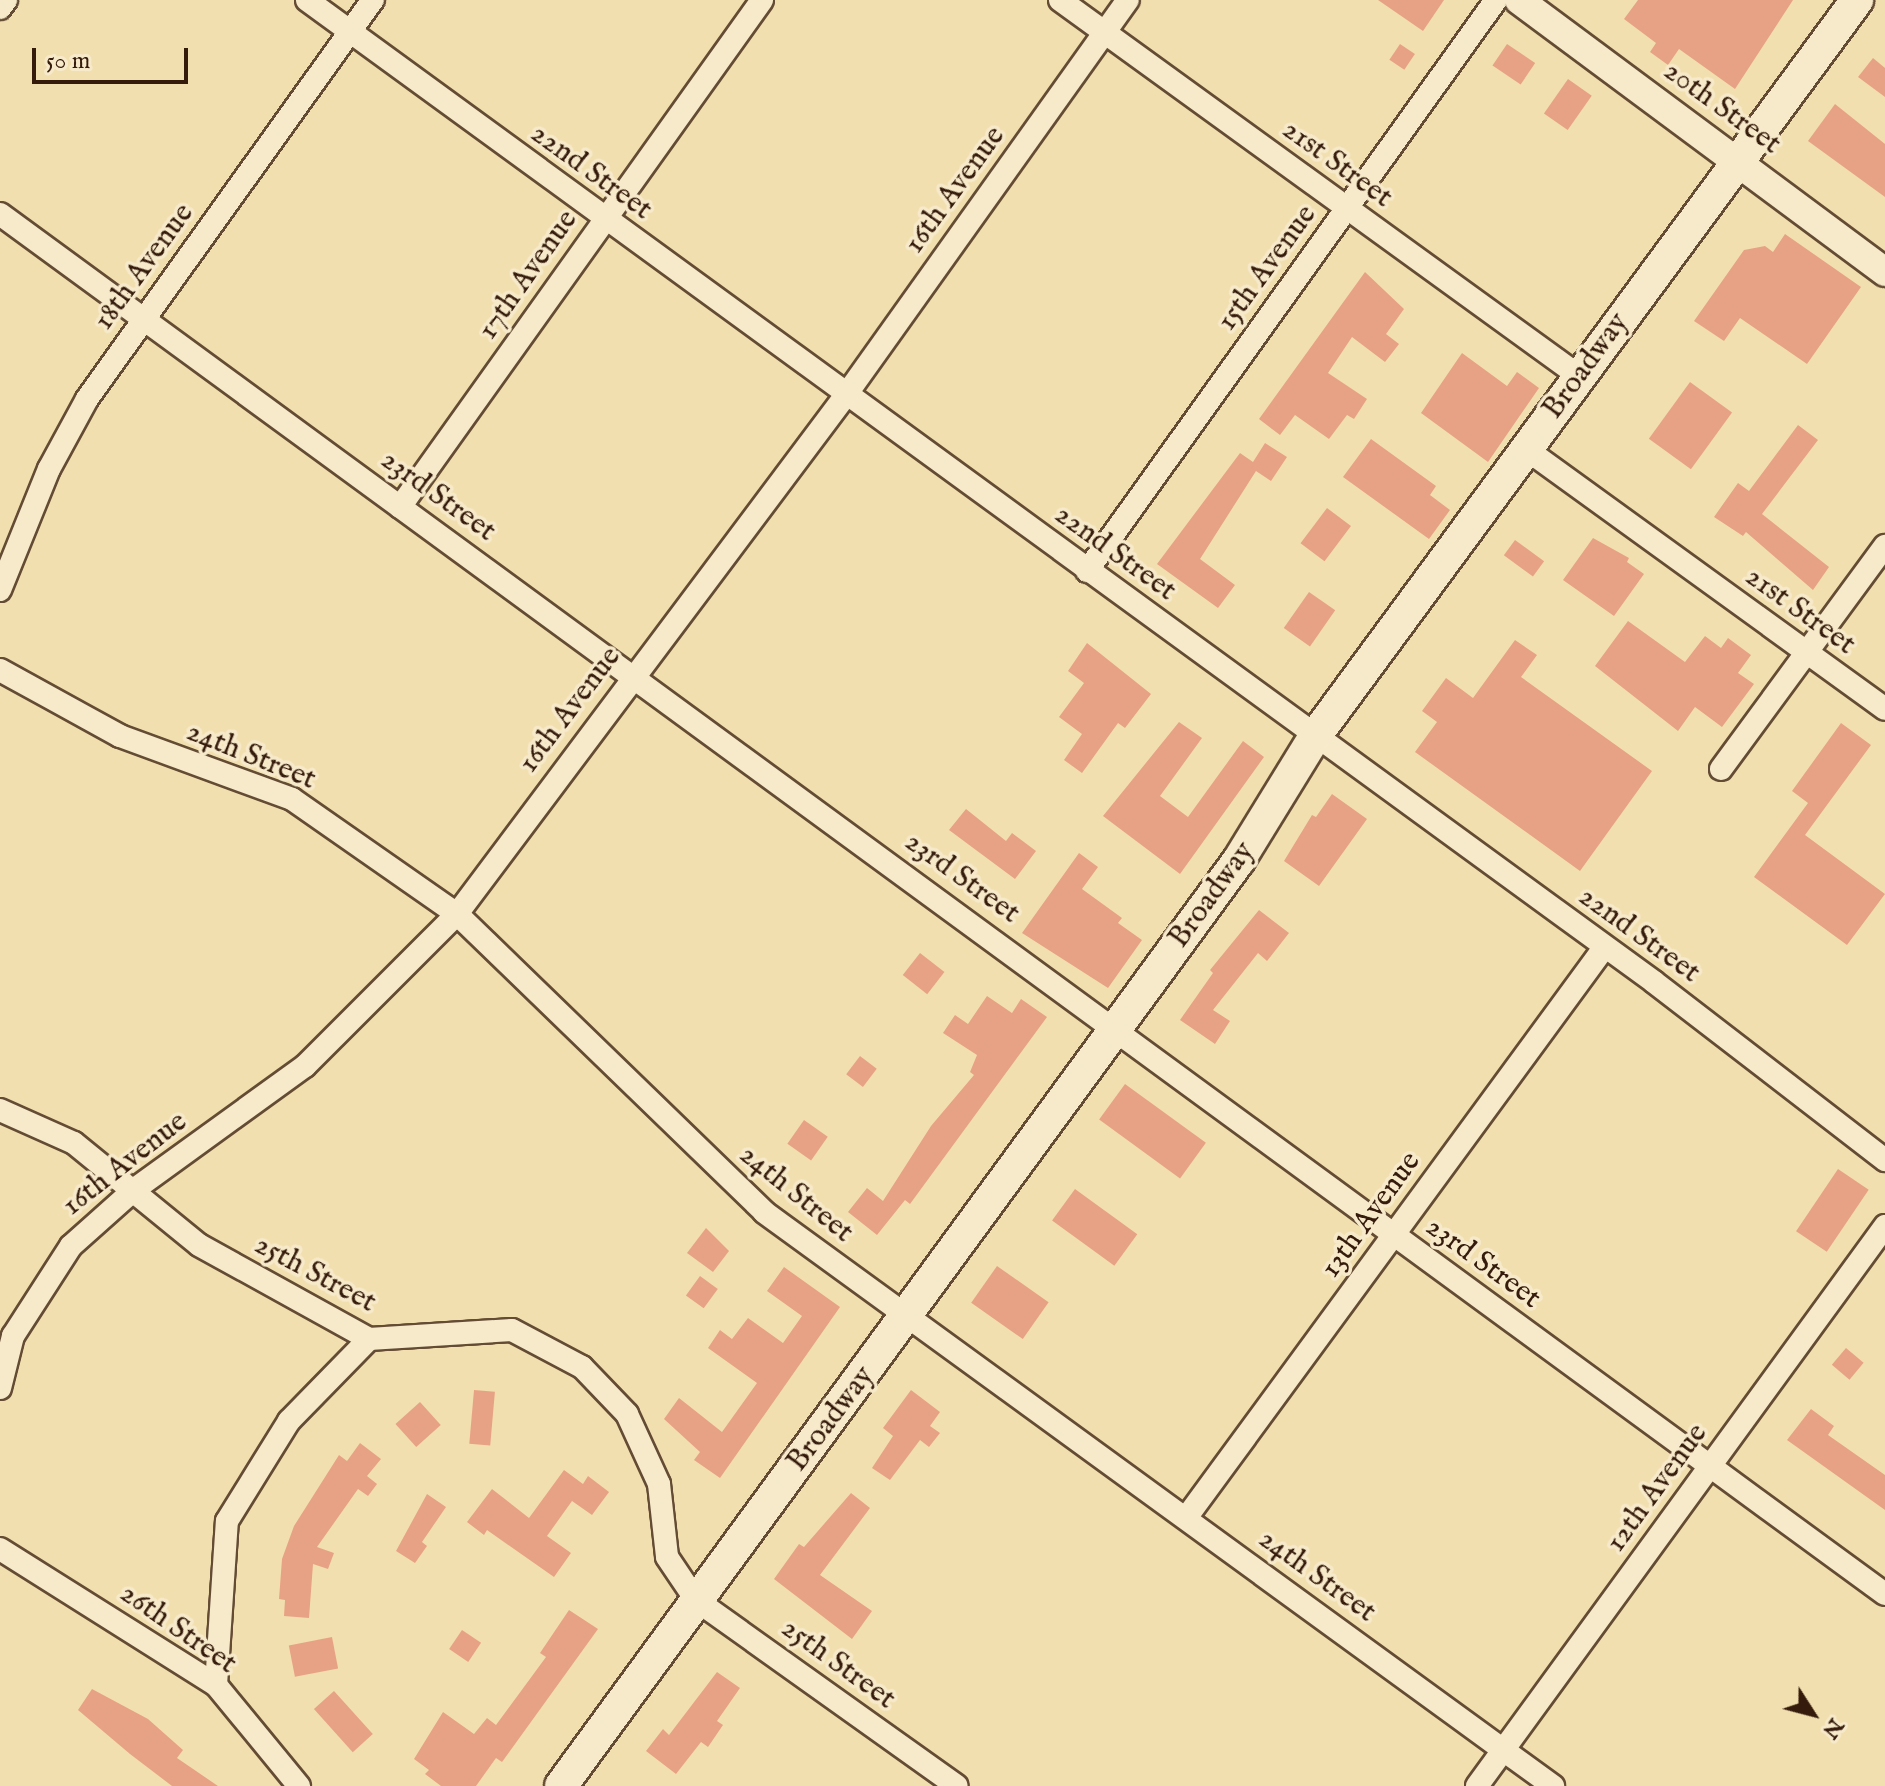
<!DOCTYPE html>
<style>
body{margin:0}
#map{position:relative;width:1885px;height:1786px;overflow:hidden;background:#f2dfaf;font-family:"IM FELL English",serif}
div>[style]{position:absolute}
[style*='--x']{left:calc(var(--x)*1px);top:calc(var(--y)*1px);width:calc(var(--w)*1px);rotate:calc(var(--a)*1deg)}
.building>*{inset:0;background:#e7a285;transform-origin:0 0}
.roads{filter:drop-shadow(2px 0 #644c34) drop-shadow(-2px 0 #644c34) drop-shadow(0 2px #644c34) drop-shadow(0 -2px #644c34)}
.minor>*{height:22px;margin:-11px;padding:0 11px;transform-origin:11px;border-radius:11px;background:#f7eacb}
.tertiary>*{height:28px;margin:-14px;padding:0 14px;transform-origin:14px;border-radius:14px;background:#f7eacb}
.secondary>*{height:32px;margin:-16px;padding:0 16px;transform-origin:16px;border-radius:16px;background:#f7eacb}
span{translate:-50% -50%;white-space:nowrap;text-align:center;line-height:1.15;-webkit-text-stroke:7px #f7eacb;paint-order:stroke}
.street-label{font-size:30px;color:#351b0b}
.north{position:absolute;left:1773px;top:1674px;width:80px;height:80px;-webkit-text-stroke:6px #f7eacb;paint-order:stroke;rotate:126deg;font-size:22px;font-weight:700;line-height:32px;text-align:center;color:#351b0b}
.north::after{content:'';display:block;margin:auto;width:28px;height:36px;background:#351b0b;clip-path:polygon(50% 0,100% 100%,50% 72%,0 100%)}
.scale{position:absolute;left:32px;top:48px;width:156px;height:36px;box-sizing:border-box;border:4px solid #351b0b;border-top:0;padding-left:10px;font-size:24px;line-height:28px;white-space:nowrap;color:#351b0b;-webkit-text-stroke:6px #f7eacb;paint-order:stroke}
</style>
<div id="map">
<div class="building">
<div style="clip-path:polygon(1378px 0,1444px 0,1423px 31px)"></div>
<div style="clip-path:polygon(1638px 0,1793px 0,1735px 89px,1679px 49px,1668px 65px,1650px 52px,1656px 43px,1624px 19px)"></div>
<div style="left:1400px;top:44px;width:18px;height:19px;rotate:34deg"></div>
<div style="left:1507px;top:44px;width:34px;height:26px;rotate:34deg"></div>
<div style="clip-path:polygon(1873px 58px,1885px 68px,1885px 97px,1858px 77px)"></div>
<div style="left:1568px;top:79px;width:29px;height:42px;rotate:35deg"></div>
<div style="clip-path:polygon(1835px 104px,1885px 144px,1885px 197px,1808px 141px)"></div>
<div style="clip-path:polygon(1785px 234px,1861px 287px,1807px 364px,1740px 318px,1724px 341px,1694px 321px,1744px 250px,1765px 246px,1773px 252px)"></div>
<div style="clip-path:polygon(1365px 272px,1404px 309px,1386px 334px,1399px 344px,1385px 362px,1352px 337px,1328px 373px,1367px 399px,1354px 419px,1347px 415px,1329px 439px,1295px 415px,1280px 435px,1259px 419px)"></div>
<div style="clip-path:polygon(1462px 353px,1507px 386px,1517px 372px,1539px 388px,1488px 462px,1421px 413px)"></div>
<div style="left:1690px;top:382px;width:52px;height:70px;rotate:36deg"></div>
<div style="clip-path:polygon(1798px 425px,1818px 440px,1762px 514px,1829px 567px,1813px 590px,1746px 532px,1743px 536px,1714px 517px,1738px 483px,1749px 491px)"></div>
<div style="clip-path:polygon(1371px 439px,1436px 486px,1430px 495px,1450px 510px,1429px 539px,1343px 477px)"></div>
<div style="clip-path:polygon(1265px 443px,1287px 457px,1271px 481px,1256px 471px,1200px 559px,1235px 585px,1218px 608px,1157px 564px,1240px 453px,1253px 462px)"></div>
<div style="left:1327px;top:508px;width:30px;height:44px;rotate:37deg"></div>
<div style="clip-path:polygon(1593px 538px,1629px 558px,1627px 562px,1644px 574px,1614px 616px,1563px 580px)"></div>
<div style="left:1515px;top:540px;width:36px;height:19px;rotate:36deg"></div>
<div style="left:1309px;top:592px;width:32px;height:44px;rotate:35deg"></div>
<div style="clip-path:polygon(1628px 621px,1685px 662px,1705px 636px,1721px 648px,1728px 638px,1751px 655px,1738px 673px,1754px 684px,1722px 727px,1695px 707px,1678px 731px,1595px 666px)"></div>
<div style="clip-path:polygon(1515px 640px,1537px 655px,1521px 677px,1652px 771px,1580px 871px,1415px 752px,1437px 722px,1422px 711px,1446px 678px,1473px 698px)"></div>
<div style="clip-path:polygon(1087px 643px,1151px 694px,1125px 728px,1118px 723px,1082px 773px,1064px 760px,1082px 734px,1059px 717px,1084px 683px,1068px 671px)"></div>
<div style="clip-path:polygon(1179px 722px,1202px 738px,1160px 796px,1188px 817px,1243px 741px,1264px 757px,1180px 874px,1103px 816px)"></div>
<div style="clip-path:polygon(1841px 723px,1871px 745px,1805px 835px,1885px 894px,1847px 945px,1754px 877px,1808px 803px,1792px 791px)"></div>
<div style="clip-path:polygon(1332px 794px,1367px 819px,1319px 886px,1284px 861px,1312px 815px,1316px 817px)"></div>
<div style="clip-path:polygon(966px 809px,1006px 841px,1012px 833px,1036px 851px,1015px 879px,949px 830px)"></div>
<div style="clip-path:polygon(1079px 853px,1098px 867px,1082px 889px,1122px 918px,1118px 923px,1142px 940px,1108px 988px,1022px 933px)"></div>
<div style="clip-path:polygon(1259px 910px,1289px 933px,1267px 961px,1258px 953px,1213px 1010px,1230px 1021px,1215px 1044px,1180px 1020px,1213px 973px,1210px 970px)"></div>
<div style="left:920px;top:953px;width:31px;height:28px;rotate:38deg"></div>
<div style="clip-path:polygon(987px 996px,1012px 1013px,1021px 999px,1047px 1017px,910px 1204px,905px 1200px,877px 1235px,848px 1212px,867px 1188px,883px 1201px,931px 1126px,974px 1075px,970px 1072px,977px 1055px,943px 1033px,955px 1015px,968px 1024px)"></div>
<div style="left:860px;top:1056px;width:21px;height:23px;rotate:37deg"></div>
<div style="left:1125px;top:1084px;width:100px;height:44px;rotate:36deg"></div>
<div style="left:804px;top:1120px;width:29px;height:29px;rotate:35deg"></div>
<div style="left:1838px;top:1169px;width:37px;height:75px;rotate:34deg"></div>
<div style="left:1075px;top:1189px;width:77px;height:39px;rotate:36deg"></div>
<div style="clip-path:polygon(706px 1228px,729px 1251px,713px 1272px,687px 1253px)"></div>
<div style="left:997px;top:1266px;width:63px;height:45px;rotate:35deg"></div>
<div style="clip-path:polygon(784px 1267px,840px 1307px,720px 1478px,694px 1460px,700px 1452px,664px 1419px,679px 1398px,722px 1432px,757px 1383px,708px 1348px,720px 1330px,732px 1339px,748px 1318px,783px 1343px,802px 1316px,767px 1291px)"></div>
<div style="left:700px;top:1276px;width:22px;height:24px;rotate:36deg"></div>
<div style="left:1846px;top:1348px;width:23px;height:22px;rotate:40deg"></div>
<div style="left:474px;top:1390px;width:21px;height:54px;rotate:5deg"></div>
<div style="clip-path:polygon(911px 1390px,940px 1412px,930px 1426px,940px 1433px,929px 1447px,920px 1440px,890px 1480px,872px 1468px,893px 1436px,883px 1428px)"></div>
<div style="left:420px;top:1402px;width:31px;height:33px;rotate:48deg"></div>
<div style="clip-path:polygon(1811px 1409px,1834px 1426px,1828px 1435px,1885px 1475px,1885px 1510px,1787px 1440px)"></div>
<div style="clip-path:polygon(360px 1443px,381px 1459px,367px 1476px,377px 1484px,368px 1496px,358px 1489px,317px 1547px,334px 1553px,328px 1569px,313px 1564px,309px 1618px,284px 1616px,285px 1600px,279px 1599px,282px 1559px,294px 1526px,339px 1455px,347px 1461px)"></div>
<div style="clip-path:polygon(564px 1470px,583px 1484px,588px 1476px,609px 1492px,592px 1515px,572px 1501px,547px 1536px,571px 1553px,554px 1577px,487px 1530px,484px 1535px,467px 1522px,492px 1489px,529px 1518px)"></div>
<div style="clip-path:polygon(851px 1493px,870px 1508px,820px 1575px,872px 1611px,852px 1639px,774px 1579px,799px 1544px,804px 1547px)"></div>
<div style="clip-path:polygon(427px 1494px,446px 1507px,422px 1542px,427px 1546px,415px 1563px,396px 1551px)"></div>
<div style="clip-path:polygon(569px 1610px,598px 1629px,502px 1762px,496px 1758px,476px 1786px,441px 1786px,425px 1774px,429px 1770px,414px 1759px,443px 1712px,474px 1734px,487px 1718px,496px 1725px,546px 1657px,540px 1653px)"></div>
<div style="left:462px;top:1630px;width:23px;height:23px;rotate:34deg"></div>
<div style="left:332px;top:1637px;width:32px;height:44px;rotate:79deg"></div>
<div style="clip-path:polygon(717px 1672px,740px 1688px,717px 1721px,723px 1725px,708px 1747px,701px 1742px,676px 1774px,646px 1751px,663px 1729px,669px 1735px)"></div>
<div style="clip-path:polygon(92px 1689px,148px 1719px,183px 1750px,177px 1758px,218px 1786px,172px 1786px,130px 1754px,78px 1710px)"></div>
<div style="left:334px;top:1691px;width:58px;height:27px;rotate:48deg"></div>
</div>
<div class="roads">
<div class="minor">
<div style="--x:307;--y:0;--w:1667;--a:36.09"></div>
<div style="--x:1654;--y:982;--w:292;--a:37.6"></div>
<div style="--x:1060;--y:0;--w:641;--a:35.92"></div>
<div style="--x:0;--y:8;--w:10;--a:-53"></div>
<div style="--x:0;--y:214;--w:2336;--a:36.21"></div>
<div style="--x:1526;--y:449;--w:443;--a:35.9"></div>
<div style="--x:400;--y:507;--w:623;--a:-54.47"></div>
<div style="--x:1087;--y:571;--w:702;--a:-54.39"></div>
<div style="--x:0;--y:590;--w:131;--a:-68"></div>
<div style="--x:49;--y:469;--w:80;--a:-61.5"></div>
<div style="--x:87;--y:399;--w:491;--a:-54.4"></div>
<div style="--x:0;--y:670;--w:137;--a:28.8"></div>
<div style="--x:120;--y:736;--w:183;--a:20.1"></div>
<div style="--x:292;--y:799;--w:201;--a:34.9"></div>
<div style="--x:457;--y:914;--w:428;--a:44.1"></div>
<div style="--x:764;--y:1212;--w:976;--a:36.04"></div>
<div style="--x:1721;--y:769;--w:277;--a:-53.7"></div>
<div style="--x:0;--y:1110;--w:81;--a:24"></div>
<div style="--x:74;--y:1143;--w:161;--a:39.2"></div>
<div style="--x:199;--y:1245;--w:194;--a:28.9"></div>
<div style="--x:369;--y:1339;--w:143;--a:-3.6"></div>
<div style="--x:512;--y:1330;--w:79;--a:27.9"></div>
<div style="--x:582;--y:1367;--w:65;--a:46.2"></div>
<div style="--x:627;--y:1414;--w:77;--a:65.4"></div>
<div style="--x:659;--y:1484;--w:73;--a:83.7"></div>
<div style="--x:667;--y:1557;--w:52;--a:56"></div>
<div style="--x:696;--y:1600;--w:320;--a:35.5"></div>
<div style="--x:0;--y:1388;--w:54;--a:-76"></div>
<div style="--x:13;--y:1336;--w:107;--a:-57.2"></div>
<div style="--x:71;--y:1246;--w:86;--a:-41.7"></div>
<div style="--x:135;--y:1189;--w:210;--a:-35.9"></div>
<div style="--x:305;--y:1066;--w:215;--a:-45"></div>
<div style="--x:457;--y:914;--w:649;--a:-53.15"></div>
<div style="--x:846;--y:395;--w:485;--a:-54.5"></div>
<div style="--x:1186;--y:1518;--w:707;--a:-53.75"></div>
<div style="--x:0;--y:1549;--w:255;--a:32.2"></div>
<div style="--x:216;--y:1685;--w:131;--a:50.6"></div>
<div style="--x:216;--y:1685;--w:164;--a:-86.2"></div>
<div style="--x:227;--y:1521;--w:118;--a:-58.2"></div>
<div style="--x:289;--y:1421;--w:115;--a:-45.7"></div>
<div style="--x:1477;--y:1786;--w:693;--a:-53.92"></div>
</div>
<div class="tertiary">
<div style="--x:1519;--y:0;--w:456;--a:36.6"></div>
</div>
<div class="secondary">
<div style="--x:561;--y:1786;--w:1148;--a:-53.79"></div>
<div style="--x:1239;--y:860;--w:147;--a:-58.4"></div>
<div style="--x:1316;--y:735;--w:913;--a:-53.64"></div>
</div>
</div>
<div class="street-label">
<span style="left:1722px;top:108px;rotate:36deg">20th Street</span>
<span style="left:1337px;top:164px;rotate:36deg">21st Street</span>
<span style="left:591px;top:172px;rotate:36deg">22nd Street</span>
<span style="left:955px;top:190px;rotate:-54deg">16th Avenue</span>
<span style="left:144px;top:267px;rotate:-54deg">18th Avenue</span>
<span style="left:1267px;top:268px;rotate:-54deg">15th Avenue</span>
<span style="left:528px;top:275px;rotate:-55deg">17th Avenue</span>
<span style="left:1586px;top:366px;rotate:-54deg">Broadway</span>
<span style="left:438px;top:496px;rotate:36deg">23rd Street</span>
<span style="left:1115px;top:553px;rotate:36deg">22nd Street</span>
<span style="left:1800px;top:611px;rotate:36deg">21st Street</span>
<span style="left:570px;top:710px;rotate:-53deg">16th Avenue</span>
<span style="left:251px;top:756px;rotate:22deg">24th Street</span>
<span style="left:962px;top:878px;rotate:36deg">23rd Street</span>
<span style="left:1212px;top:895px;rotate:-54deg">Broadway</span>
<span style="left:1639px;top:935px;rotate:36deg">22nd Street</span>
<span style="left:125px;top:1164px;rotate:-38deg">16th Avenue</span>
<span style="left:796px;top:1194px;rotate:39deg">24th Street</span>
<span style="left:1371px;top:1215px;rotate:-54deg">13th Avenue</span>
<span style="left:1483px;top:1263px;rotate:36deg">23rd Street</span>
<span style="left:315px;top:1274px;rotate:28deg">25th Street</span>
<span style="left:831px;top:1419px;rotate:-53deg">Broadway</span>
<span style="left:1657px;top:1488px;rotate:-54deg">12th Avenue</span>
<span style="left:1317px;top:1576px;rotate:36deg">24th Street</span>
<span style="left:178px;top:1629px;rotate:35deg">26th Street</span>
<span style="left:838px;top:1664px;rotate:36deg">25th Street</span>
</div>
<div class="north">N</div>
<div class="scale">50 m</div>
</div>
